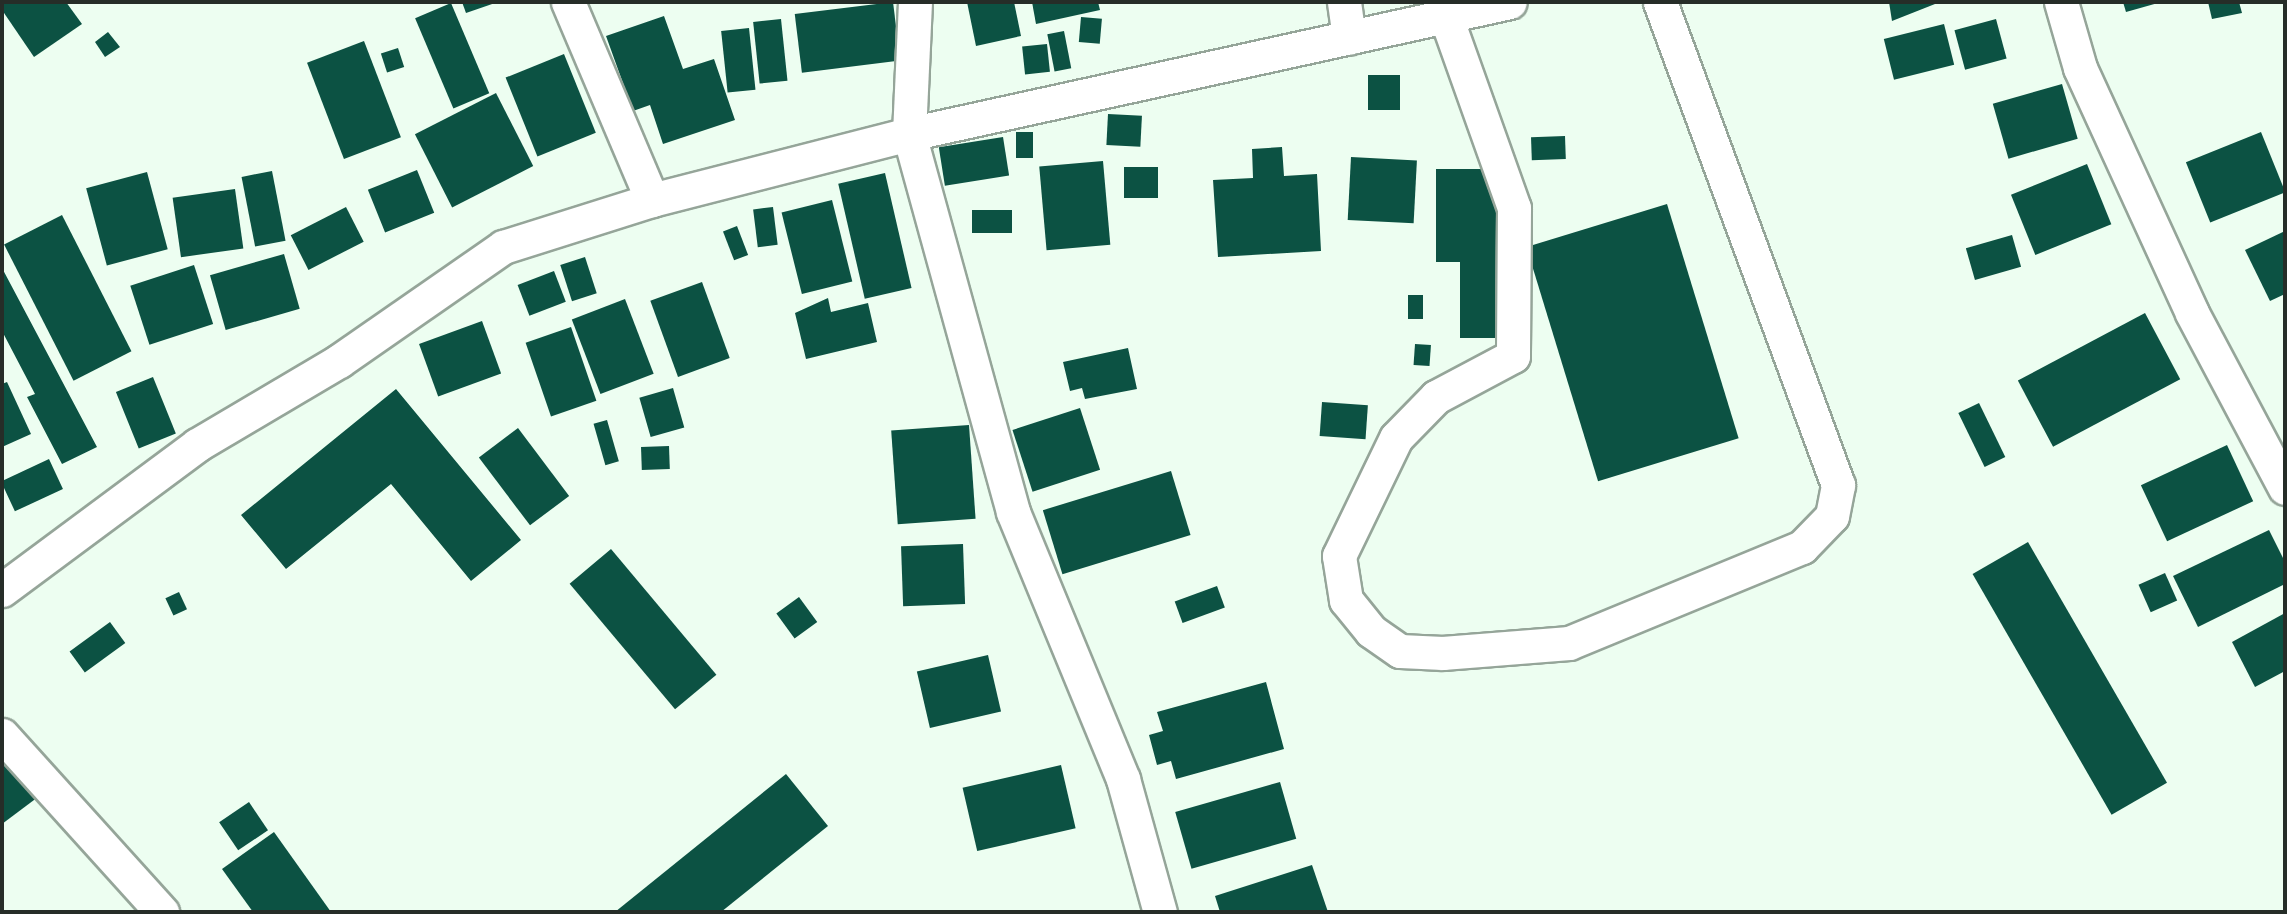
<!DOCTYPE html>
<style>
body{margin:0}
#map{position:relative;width:2287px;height:914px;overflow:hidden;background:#edfef1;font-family:Jost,sans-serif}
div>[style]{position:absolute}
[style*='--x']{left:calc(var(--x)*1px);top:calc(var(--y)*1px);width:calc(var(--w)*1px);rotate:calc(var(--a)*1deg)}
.building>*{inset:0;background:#0c5243;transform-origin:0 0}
.roads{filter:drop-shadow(2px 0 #95a599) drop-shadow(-2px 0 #95a599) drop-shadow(0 2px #95a599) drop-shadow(0 -2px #95a599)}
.minor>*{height:33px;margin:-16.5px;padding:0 16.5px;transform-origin:16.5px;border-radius:16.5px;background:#fff}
span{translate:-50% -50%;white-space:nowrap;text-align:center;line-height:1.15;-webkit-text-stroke:7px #fff;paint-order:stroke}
.frame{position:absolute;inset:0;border:4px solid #262d28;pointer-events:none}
</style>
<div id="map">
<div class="building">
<div style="clip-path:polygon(2px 2px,66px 2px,82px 24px,34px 57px,2px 10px)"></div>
<div style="clip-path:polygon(462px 2px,498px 2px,466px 13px)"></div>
<div style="left:893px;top:2px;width:59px;height:99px;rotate:83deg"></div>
<div style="clip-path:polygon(967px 2px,1014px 2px,1021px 36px,976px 46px)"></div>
<div style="clip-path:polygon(1032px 2px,1098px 2px,1100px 10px,1036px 24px)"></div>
<div style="clip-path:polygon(1889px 2px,1934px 2px,1935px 4px,1892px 21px)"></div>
<div style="clip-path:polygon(2123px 2px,2158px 2px,2158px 3px,2126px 12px)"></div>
<div style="clip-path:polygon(2208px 2px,2239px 2px,2242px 13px,2212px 19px)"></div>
<div style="left:451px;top:3px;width:98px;height:39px;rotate:67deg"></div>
<div style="clip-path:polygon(664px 16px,683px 69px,714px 59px,735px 120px,663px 144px,650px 105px,633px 111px,606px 36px)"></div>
<div style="left:1081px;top:17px;width:21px;height:25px;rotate:5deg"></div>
<div style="left:781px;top:19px;width:62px;height:28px;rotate:84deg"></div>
<div style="left:1996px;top:19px;width:41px;height:43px;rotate:75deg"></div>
<div style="left:1944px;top:24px;width:42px;height:62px;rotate:76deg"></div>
<div style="left:749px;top:28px;width:62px;height:28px;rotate:84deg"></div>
<div style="left:1064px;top:31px;width:38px;height:17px;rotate:79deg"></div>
<div style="clip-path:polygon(108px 32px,120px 47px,105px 57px,95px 42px)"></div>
<div style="left:364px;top:41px;width:103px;height:61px;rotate:69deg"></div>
<div style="left:1047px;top:44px;width:28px;height:25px;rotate:84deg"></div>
<div style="left:398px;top:48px;width:20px;height:18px;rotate:72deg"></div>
<div style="left:564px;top:54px;width:85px;height:63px;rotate:68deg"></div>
<div style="left:1368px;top:75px;width:32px;height:35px"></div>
<div style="left:2062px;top:84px;width:57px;height:72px;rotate:74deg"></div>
<div style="left:496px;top:93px;width:82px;height:91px;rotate:63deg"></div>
<div style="left:1108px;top:114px;width:34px;height:31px;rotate:3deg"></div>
<div style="left:1016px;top:132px;width:17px;height:26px"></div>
<div style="left:2261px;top:132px;width:65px;height:81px;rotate:68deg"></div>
<div style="left:1565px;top:136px;width:23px;height:34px;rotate:88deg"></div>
<div style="left:1003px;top:137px;width:39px;height:65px;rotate:81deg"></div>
<div style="clip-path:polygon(1282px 147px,1284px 176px,1317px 174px,1321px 251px,1218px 257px,1213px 180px,1253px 178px,1252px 149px)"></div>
<div style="left:1351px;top:157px;width:66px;height:63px;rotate:3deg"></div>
<div style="left:1103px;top:161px;width:84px;height:64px;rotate:85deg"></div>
<div style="left:2087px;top:164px;width:65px;height:82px;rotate:68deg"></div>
<div style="left:1124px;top:167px;width:34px;height:31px"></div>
<div style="clip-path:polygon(1436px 169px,1496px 169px,1496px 338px,1460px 338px,1460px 262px,1436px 262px)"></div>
<div style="left:417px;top:170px;width:46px;height:53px;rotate:68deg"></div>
<div style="left:272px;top:171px;width:71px;height:31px;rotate:79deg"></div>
<div style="left:147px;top:172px;width:80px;height:63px;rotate:75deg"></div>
<div style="left:885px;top:173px;width:118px;height:48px;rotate:77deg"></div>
<div style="left:235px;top:189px;width:60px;height:63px;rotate:82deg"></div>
<div style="left:832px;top:200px;width:84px;height:52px;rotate:76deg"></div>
<div style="left:1667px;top:204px;width:245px;height:147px;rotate:73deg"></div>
<div style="left:346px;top:207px;width:39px;height:62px;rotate:63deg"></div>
<div style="left:773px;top:207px;width:38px;height:20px;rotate:83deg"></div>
<div style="left:972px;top:210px;width:40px;height:23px"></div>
<div style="left:62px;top:215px;width:153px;height:65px;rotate:63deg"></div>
<div style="left:737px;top:226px;width:31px;height:15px;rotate:69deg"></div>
<div style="clip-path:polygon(2285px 231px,2285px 294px,2270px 301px,2245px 250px)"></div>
<div style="left:2012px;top:235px;width:33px;height:48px;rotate:74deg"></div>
<div style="left:284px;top:254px;width:57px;height:77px;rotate:74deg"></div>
<div style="left:585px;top:257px;width:38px;height:26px;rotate:72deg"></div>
<div style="left:194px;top:265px;width:62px;height:67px;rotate:72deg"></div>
<div style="clip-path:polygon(2px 268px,97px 447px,62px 464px,27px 397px,35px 394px,2px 331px)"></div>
<div style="left:554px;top:271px;width:33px;height:39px;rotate:69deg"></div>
<div style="left:702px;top:282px;width:81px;height:55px;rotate:70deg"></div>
<div style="left:1423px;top:295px;width:24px;height:15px;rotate:90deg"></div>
<div style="clip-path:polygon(828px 298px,831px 312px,868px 303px,877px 342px,806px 359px,795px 313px)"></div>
<div style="left:625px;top:299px;width:80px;height:57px;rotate:69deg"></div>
<div style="left:2145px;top:313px;width:75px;height:144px;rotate:62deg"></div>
<div style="left:482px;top:321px;width:56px;height:67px;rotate:70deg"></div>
<div style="left:571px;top:327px;width:78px;height:48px;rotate:71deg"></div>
<div style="left:1415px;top:344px;width:16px;height:21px;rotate:4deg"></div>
<div style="clip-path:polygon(1128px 348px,1137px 389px,1085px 399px,1082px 388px,1070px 391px,1063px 362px)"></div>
<div style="left:153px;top:377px;width:61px;height:40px;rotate:68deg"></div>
<div style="clip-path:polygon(7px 382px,31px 434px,2px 447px,2px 384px)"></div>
<div style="left:673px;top:388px;width:41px;height:35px;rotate:74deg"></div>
<div style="clip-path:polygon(396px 389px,521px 540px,471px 581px,391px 484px,286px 569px,241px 515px)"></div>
<div style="left:1322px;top:402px;width:46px;height:34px;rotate:4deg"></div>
<div style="left:1979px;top:403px;width:60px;height:23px;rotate:64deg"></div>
<div style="left:1080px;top:408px;width:65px;height:71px;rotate:72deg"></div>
<div style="left:607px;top:420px;width:43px;height:14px;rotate:74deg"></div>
<div style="left:969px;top:425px;width:94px;height:78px;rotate:86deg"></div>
<div style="left:518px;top:428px;width:85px;height:49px;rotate:53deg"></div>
<div style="left:2227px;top:445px;width:62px;height:95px;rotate:65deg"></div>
<div style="left:669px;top:446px;width:23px;height:28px;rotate:88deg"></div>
<div style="left:49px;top:459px;width:33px;height:53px;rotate:65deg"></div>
<div style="left:1171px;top:471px;width:67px;height:134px;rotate:73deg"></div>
<div style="clip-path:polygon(2269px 530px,2285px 562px,2285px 584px,2198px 627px,2173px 576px)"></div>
<div style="left:2028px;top:542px;width:278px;height:64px;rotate:60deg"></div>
<div style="left:963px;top:544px;width:60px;height:62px;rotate:88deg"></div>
<div style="left:611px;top:549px;width:164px;height:54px;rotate:50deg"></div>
<div style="left:2165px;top:573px;width:30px;height:29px;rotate:66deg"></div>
<div style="left:1217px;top:586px;width:23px;height:45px;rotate:70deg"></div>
<div style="left:179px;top:592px;width:19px;height:15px;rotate:65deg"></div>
<div style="left:799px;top:597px;width:31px;height:28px;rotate:54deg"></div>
<div style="clip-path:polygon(2285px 613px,2285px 671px,2255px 687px,2232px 642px)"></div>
<div style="left:110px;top:622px;width:26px;height:50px;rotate:54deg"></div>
<div style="left:988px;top:655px;width:58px;height:73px;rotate:77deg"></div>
<div style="clip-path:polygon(1266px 682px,1284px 749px,1176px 779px,1171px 761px,1157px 765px,1149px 735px,1163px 731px,1157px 712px)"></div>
<div style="clip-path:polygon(2px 749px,38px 797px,2px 824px)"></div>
<div style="left:1061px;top:765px;width:65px;height:101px;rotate:77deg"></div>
<div style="clip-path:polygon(786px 774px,828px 826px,721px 912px,615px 912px)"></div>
<div style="left:1280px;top:782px;width:59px;height:109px;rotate:74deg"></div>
<div style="left:249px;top:802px;width:34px;height:36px;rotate:56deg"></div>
<div style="clip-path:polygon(274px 832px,331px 912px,253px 912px,222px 869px)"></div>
<div style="clip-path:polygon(1312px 865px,1328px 912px,1220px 912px,1215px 896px)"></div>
</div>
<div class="roads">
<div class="minor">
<div style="--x:568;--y:2;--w:215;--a:67"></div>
<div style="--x:915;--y:2;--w:132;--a:92.6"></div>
<div style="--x:909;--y:134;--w:392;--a:74.6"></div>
<div style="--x:1013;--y:512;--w:289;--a:67.6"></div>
<div style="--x:1123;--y:779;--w:138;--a:74.5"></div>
<div style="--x:1344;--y:2;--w:36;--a:82"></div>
<div style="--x:2061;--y:2;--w:69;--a:73.9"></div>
<div style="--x:2080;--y:68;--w:269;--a:65.4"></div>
<div style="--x:2192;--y:313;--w:198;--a:62"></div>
<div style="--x:1446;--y:17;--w:203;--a:70.4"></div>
<div style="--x:1514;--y:208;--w:148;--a:90.4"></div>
<div style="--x:1513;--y:356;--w:87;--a:152"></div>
<div style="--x:1436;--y:397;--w:57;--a:134.3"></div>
<div style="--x:1396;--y:438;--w:131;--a:115.8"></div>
<div style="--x:1339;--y:556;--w:45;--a:81"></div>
<div style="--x:1346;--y:600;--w:40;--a:51"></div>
<div style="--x:1371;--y:631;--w:35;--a:35"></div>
<div style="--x:1400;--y:651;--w:43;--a:2.7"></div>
<div style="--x:1443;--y:653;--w:126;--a:-4.5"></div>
<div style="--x:1569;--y:643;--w:252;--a:-22.4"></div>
<div style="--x:1802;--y:547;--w:43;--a:-45.9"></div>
<div style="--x:1832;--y:516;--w:32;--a:-79"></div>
<div style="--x:1838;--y:485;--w:515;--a:-110.23"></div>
<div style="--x:2;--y:590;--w:243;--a:-36.6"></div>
<div style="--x:197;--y:445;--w:165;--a:-30.6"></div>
<div style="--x:339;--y:361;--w:200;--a:-34.8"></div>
<div style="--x:503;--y:247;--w:156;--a:-17.5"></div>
<div style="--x:652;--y:200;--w:265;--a:-14.4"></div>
<div style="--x:909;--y:134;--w:615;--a:-12.39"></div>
<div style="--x:2;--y:735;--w:239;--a:47.9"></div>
</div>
</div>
<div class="frame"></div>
</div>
